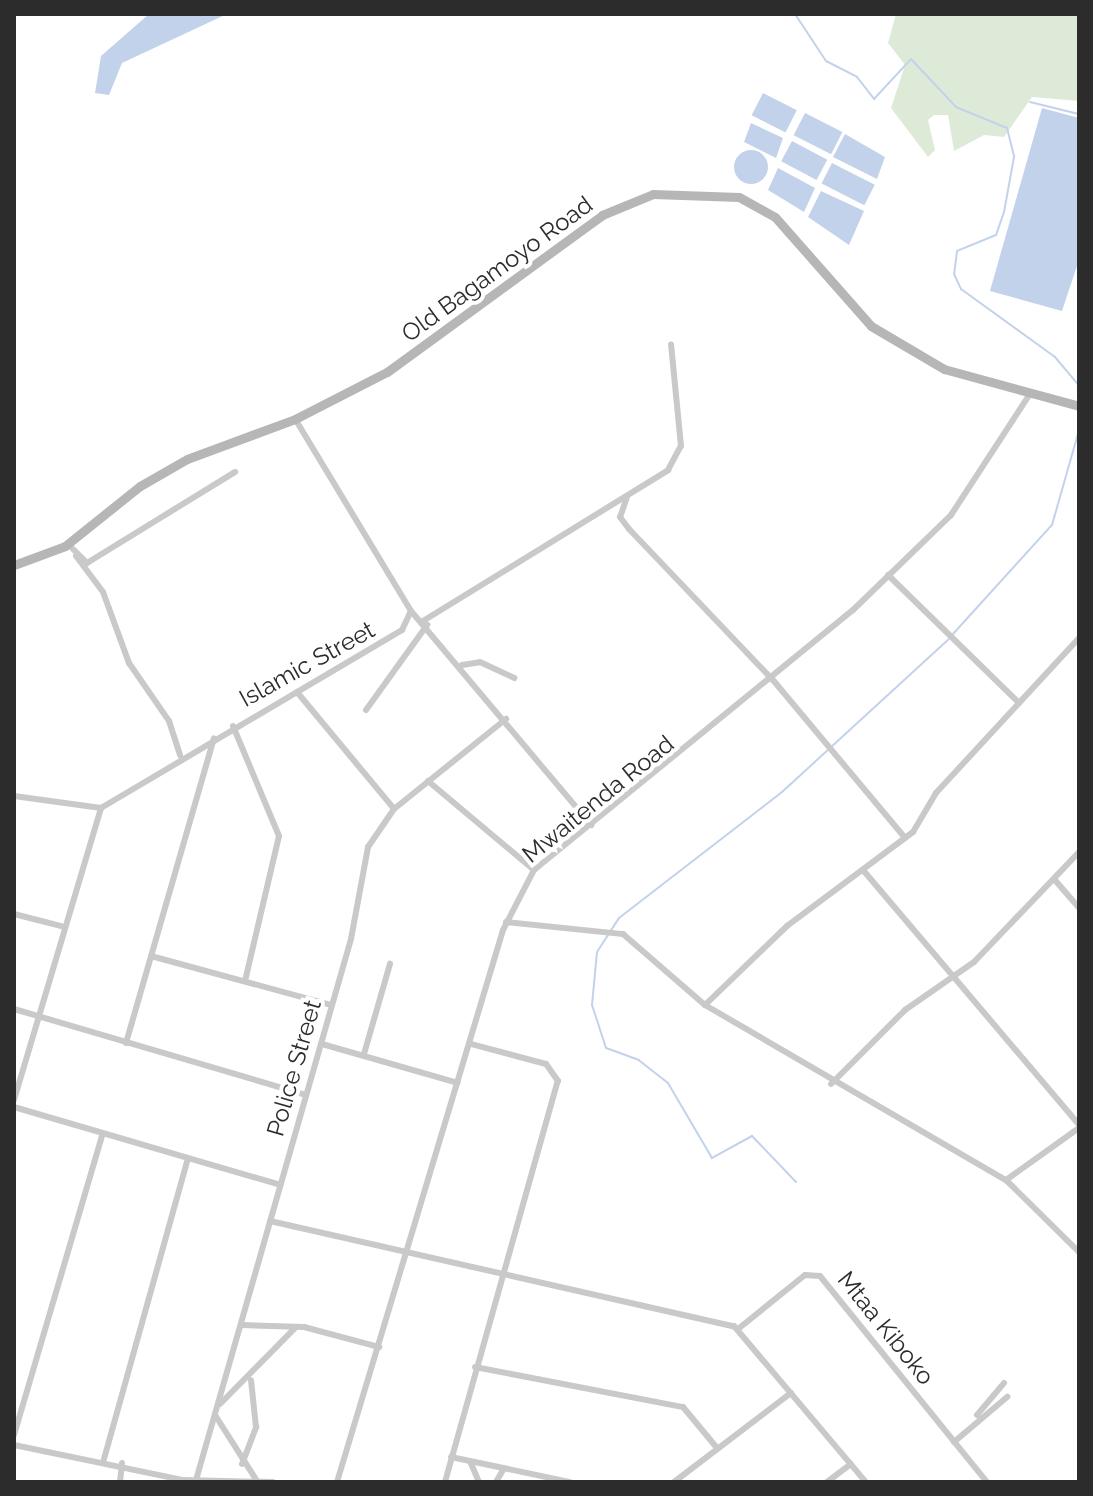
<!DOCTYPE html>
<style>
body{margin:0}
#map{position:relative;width:1093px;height:1496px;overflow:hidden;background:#fff;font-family:Raleway,sans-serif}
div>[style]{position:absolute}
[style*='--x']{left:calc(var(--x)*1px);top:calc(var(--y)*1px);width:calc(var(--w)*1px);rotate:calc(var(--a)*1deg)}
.green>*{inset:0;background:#deead8}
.water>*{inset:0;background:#c3d2eb;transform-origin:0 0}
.round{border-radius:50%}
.stream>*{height:2px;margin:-1px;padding:0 1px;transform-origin:1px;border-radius:1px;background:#c3d2eb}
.street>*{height:6px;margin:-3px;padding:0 3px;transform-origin:3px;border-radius:3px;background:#c9c9c9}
.secondary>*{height:9px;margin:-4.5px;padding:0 4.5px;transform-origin:4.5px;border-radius:4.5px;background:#b6b6b6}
span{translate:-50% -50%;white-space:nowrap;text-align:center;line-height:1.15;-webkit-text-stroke:8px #fff;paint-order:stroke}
.street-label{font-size:24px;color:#2c2c2c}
.frame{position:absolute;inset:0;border:16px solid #2c2c2c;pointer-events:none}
</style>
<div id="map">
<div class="green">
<div style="clip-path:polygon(896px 14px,1079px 14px,1079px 101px,1032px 97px,1004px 137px,984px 135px,954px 151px,948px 115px,934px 115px,928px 120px,935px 150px,928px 157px,891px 108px,905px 65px,888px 43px)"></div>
</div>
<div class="water">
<div style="clip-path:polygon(149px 14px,227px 14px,122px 63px,109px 95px,95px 93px,101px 56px)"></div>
<div style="left:763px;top:93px;width:38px;height:25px;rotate:27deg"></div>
<div style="clip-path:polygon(1042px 108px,1079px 118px,1079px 260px,1062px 311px,990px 291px)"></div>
<div style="left:805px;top:113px;width:42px;height:25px;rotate:27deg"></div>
<div style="clip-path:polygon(751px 123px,783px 138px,776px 158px,744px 142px)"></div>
<div style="clip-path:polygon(845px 134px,885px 157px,877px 179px,833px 157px)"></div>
<div style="left:792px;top:141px;width:40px;height:23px;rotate:28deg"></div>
<div class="round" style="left:734px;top:150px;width:34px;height:34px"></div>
<div style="left:832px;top:163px;width:48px;height:23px;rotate:27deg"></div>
<div style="clip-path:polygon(778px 168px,815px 188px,804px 212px,768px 190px)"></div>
<div style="clip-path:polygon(821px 191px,864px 211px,849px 245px,808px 217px)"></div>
</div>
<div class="stream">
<div style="--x:795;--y:14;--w:56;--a:56.6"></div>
<div style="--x:826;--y:61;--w:35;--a:27"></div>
<div style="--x:857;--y:77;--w:28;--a:52"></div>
<div style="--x:874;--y:99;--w:54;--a:-47.2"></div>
<div style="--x:911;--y:59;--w:66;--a:46.8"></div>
<div style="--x:956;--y:107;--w:55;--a:22.4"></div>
<div style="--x:1007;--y:128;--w:30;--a:76"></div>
<div style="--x:1014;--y:157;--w:56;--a:100.3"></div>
<div style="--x:1004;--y:212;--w:24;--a:109"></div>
<div style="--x:996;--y:235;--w:42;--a:157.7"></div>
<div style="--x:957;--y:251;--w:23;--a:97"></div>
<div style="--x:954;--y:274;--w:17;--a:65"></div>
<div style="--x:961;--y:289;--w:116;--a:35.9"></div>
<div style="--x:1055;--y:357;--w:38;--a:50"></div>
<div style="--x:1030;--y:102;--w:50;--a:13.8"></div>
<div style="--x:953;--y:634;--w:147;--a:-47.8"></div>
<div style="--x:1052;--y:525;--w:99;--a:-74.1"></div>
<div style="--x:796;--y:1182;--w:64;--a:-133.7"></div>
<div style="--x:752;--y:1136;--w:46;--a:151.2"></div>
<div style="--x:712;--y:1158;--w:87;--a:-120.4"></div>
<div style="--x:668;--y:1083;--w:37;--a:-142"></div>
<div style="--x:639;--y:1060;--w:35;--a:-160"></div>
<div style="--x:606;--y:1048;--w:45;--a:-108"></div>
<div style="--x:592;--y:1005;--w:53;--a:-84.6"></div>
<div style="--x:597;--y:952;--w:40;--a:-57.1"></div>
<div style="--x:619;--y:918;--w:206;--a:-37.7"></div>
<div style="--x:782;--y:792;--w:226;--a:-42.5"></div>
</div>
<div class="street">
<div style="--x:627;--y:497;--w:21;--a:109"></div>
<div style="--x:620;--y:517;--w:15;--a:53"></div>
<div style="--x:629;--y:529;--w:209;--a:46.4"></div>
<div style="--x:773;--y:680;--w:206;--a:50.1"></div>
<div style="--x:68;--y:544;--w:27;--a:45"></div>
<div style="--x:87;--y:563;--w:174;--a:-31.6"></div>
<div style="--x:76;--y:556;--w:45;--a:53.1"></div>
<div style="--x:103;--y:592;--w:76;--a:69.9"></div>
<div style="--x:129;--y:663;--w:70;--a:55.4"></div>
<div style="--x:169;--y:721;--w:36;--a:72"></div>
<div style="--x:888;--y:575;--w:183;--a:44.3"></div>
<div style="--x:411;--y:611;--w:280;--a:49.9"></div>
<div style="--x:423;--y:621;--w:288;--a:-31.6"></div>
<div style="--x:668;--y:470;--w:27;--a:-62"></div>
<div style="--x:681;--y:446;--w:102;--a:-95.6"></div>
<div style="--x:1079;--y:638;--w:211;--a:132.7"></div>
<div style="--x:936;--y:793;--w:45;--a:120.5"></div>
<div style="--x:913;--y:832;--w:157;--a:143.3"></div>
<div style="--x:787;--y:926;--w:114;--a:136.1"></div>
<div style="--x:705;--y:1005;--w:348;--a:30.2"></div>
<div style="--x:1006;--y:1180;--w:103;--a:44.6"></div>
<div style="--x:462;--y:665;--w:18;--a:-9"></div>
<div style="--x:480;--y:662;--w:38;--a:25"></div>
<div style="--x:297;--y:692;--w:152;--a:50.3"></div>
<div style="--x:366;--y:710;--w:105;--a:-54.3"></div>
<div style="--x:233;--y:726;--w:119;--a:67.3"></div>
<div style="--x:279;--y:836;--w:149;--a:103.2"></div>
<div style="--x:428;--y:781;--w:138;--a:40"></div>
<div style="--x:14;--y:796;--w:88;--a:7.9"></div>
<div style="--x:101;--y:808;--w:350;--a:-30.6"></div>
<div style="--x:402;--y:630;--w:21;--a:-65"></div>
<div style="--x:411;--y:611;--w:224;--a:-121.1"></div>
<div style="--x:863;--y:870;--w:334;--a:49.7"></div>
<div style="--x:1054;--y:879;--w:38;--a:49"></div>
<div style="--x:14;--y:914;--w:49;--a:14.3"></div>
<div style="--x:506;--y:922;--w:118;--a:5.9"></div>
<div style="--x:623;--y:934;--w:108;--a:40.9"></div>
<div style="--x:151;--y:956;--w:187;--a:15.2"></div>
<div style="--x:14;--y:1009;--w:304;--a:16.4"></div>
<div style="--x:126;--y:1043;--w:317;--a:-73.9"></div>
<div style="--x:322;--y:1044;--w:141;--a:16"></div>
<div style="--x:364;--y:1054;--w:94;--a:-73.9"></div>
<div style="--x:831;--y:1084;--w:105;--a:-45"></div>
<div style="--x:905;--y:1010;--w:84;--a:-34.8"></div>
<div style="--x:974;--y:962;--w:152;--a:-46.3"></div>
<div style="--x:14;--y:1100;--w:305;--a:-73.4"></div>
<div style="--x:14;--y:1107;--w:275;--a:16.3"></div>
<div style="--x:1006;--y:1180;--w:90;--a:-35.5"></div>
<div style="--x:270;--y:1221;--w:476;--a:12.8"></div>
<div style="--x:734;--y:1326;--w:204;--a:49.8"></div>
<div style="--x:242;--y:1325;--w:62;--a:1.8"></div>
<div style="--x:304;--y:1327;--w:78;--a:14.9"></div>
<div style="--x:738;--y:1329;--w:86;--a:-38.9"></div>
<div style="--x:805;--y:1275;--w:15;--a:4"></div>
<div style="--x:820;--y:1276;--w:265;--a:51"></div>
<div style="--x:475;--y:1367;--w:212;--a:10.9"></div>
<div style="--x:683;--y:1407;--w:53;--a:50.3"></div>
<div style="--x:220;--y:1404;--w:107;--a:-45.4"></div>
<div style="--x:215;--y:1415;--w:78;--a:57.5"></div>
<div style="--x:977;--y:1415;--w:42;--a:-49.8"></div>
<div style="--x:14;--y:1435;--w:312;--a:-73.6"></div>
<div style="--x:954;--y:1442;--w:70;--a:-40.3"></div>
<div style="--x:14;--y:1445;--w:173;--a:11.7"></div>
<div style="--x:183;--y:1480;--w:90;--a:1.3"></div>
<div style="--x:451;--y:1457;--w:122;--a:11.9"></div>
<div style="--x:104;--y:1459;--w:312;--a:-74.4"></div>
<div style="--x:470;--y:1461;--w:23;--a:67"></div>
<div style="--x:242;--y:1464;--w:40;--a:-69"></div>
<div style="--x:256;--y:1427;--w:47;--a:-96.1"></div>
<div style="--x:196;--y:1480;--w:563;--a:-74.01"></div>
<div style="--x:351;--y:939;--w:94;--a:-79.5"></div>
<div style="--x:368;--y:847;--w:46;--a:-55.6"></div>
<div style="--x:394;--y:809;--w:144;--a:-38.8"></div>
<div style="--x:120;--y:1482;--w:19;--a:-84"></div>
<div style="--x:337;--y:1482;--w:576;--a:-73.26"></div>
<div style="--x:503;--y:930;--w:68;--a:-62.7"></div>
<div style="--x:534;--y:870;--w:412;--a:-39.2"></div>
<div style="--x:853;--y:610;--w:136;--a:-44.1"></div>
<div style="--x:951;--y:515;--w:141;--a:-56.9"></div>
<div style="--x:445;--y:1482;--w:417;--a:-74.3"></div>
<div style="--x:558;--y:1081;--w:21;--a:-125"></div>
<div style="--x:546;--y:1064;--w:78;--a:-165.1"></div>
<div style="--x:496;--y:1482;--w:16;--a:-60"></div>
<div style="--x:674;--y:1482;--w:147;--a:-37.3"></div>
<div style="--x:827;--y:1482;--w:30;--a:-37"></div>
</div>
<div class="secondary">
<div style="--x:14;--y:565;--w:54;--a:-20.4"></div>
<div style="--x:65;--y:546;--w:96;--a:-38.7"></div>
<div style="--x:140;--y:486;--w:54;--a:-29.9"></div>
<div style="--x:187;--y:459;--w:115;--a:-20.3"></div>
<div style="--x:295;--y:419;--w:103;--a:-27.1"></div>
<div style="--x:387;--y:372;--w:266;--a:-36.1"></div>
<div style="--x:602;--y:215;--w:55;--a:-22.4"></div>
<div style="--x:653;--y:194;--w:86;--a:2"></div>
<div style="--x:739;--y:197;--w:41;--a:29.1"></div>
<div style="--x:775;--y:217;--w:145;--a:48.6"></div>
<div style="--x:871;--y:326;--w:85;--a:30.5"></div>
<div style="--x:944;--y:369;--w:140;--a:15.3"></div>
</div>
<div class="street-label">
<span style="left:497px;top:269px;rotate:-36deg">Old Bagamoyo Road</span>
<span style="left:307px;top:664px;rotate:-29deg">Islamic Street</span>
<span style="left:598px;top:799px;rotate:-39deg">Mwaitenda Road</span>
<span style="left:294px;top:1068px;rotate:-74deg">Police Street</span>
<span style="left:886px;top:1328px;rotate:51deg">Mtaa Kiboko</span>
</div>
<div class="frame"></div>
</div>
